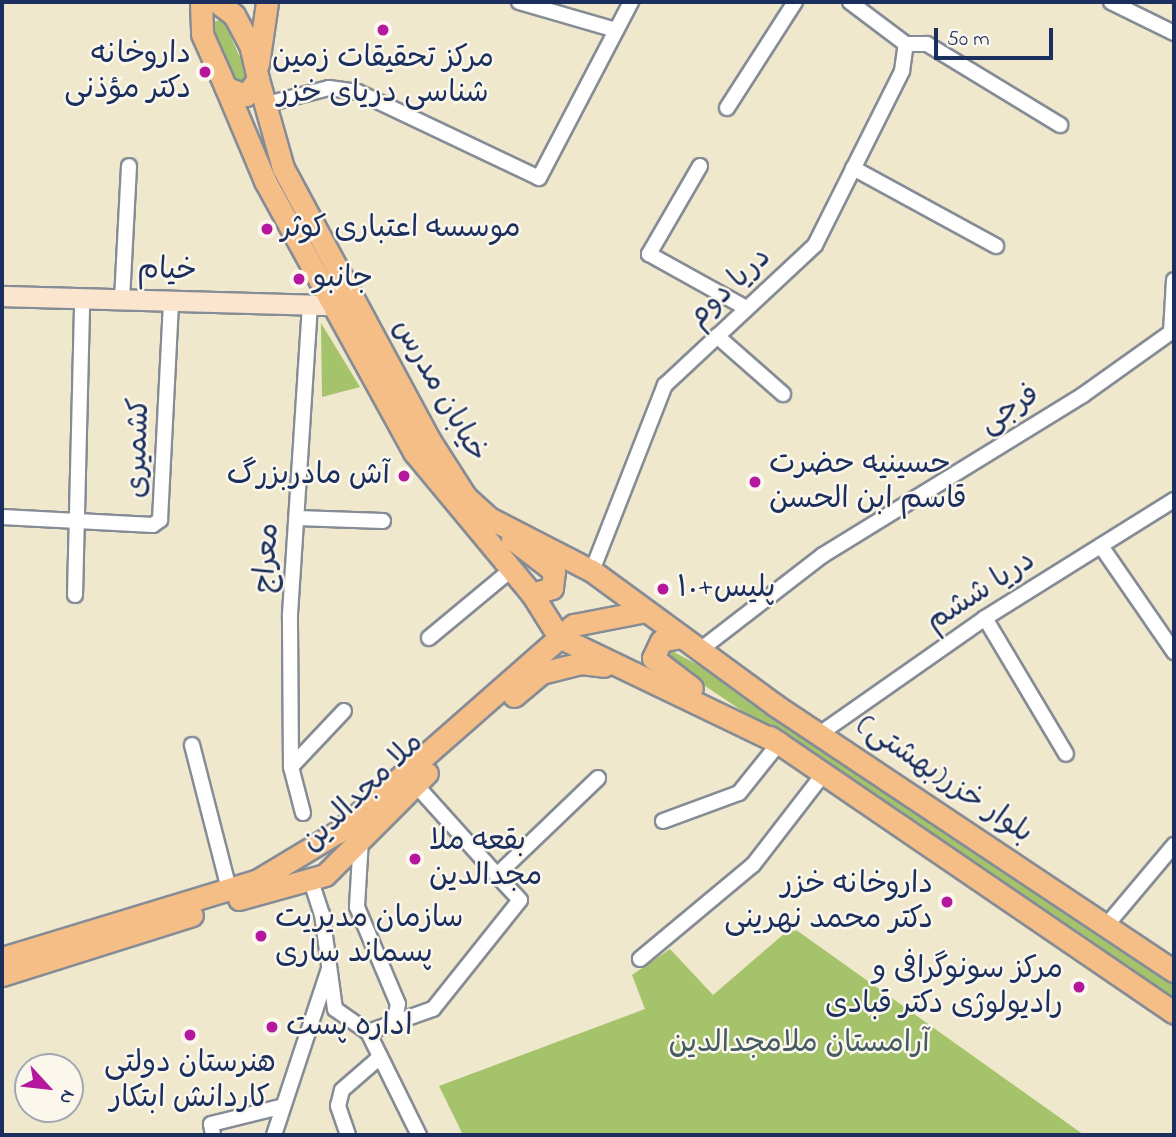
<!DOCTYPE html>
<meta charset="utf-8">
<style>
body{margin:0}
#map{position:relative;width:1176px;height:1137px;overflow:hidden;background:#efe8cd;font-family:"Indie Flower","Playpen Sans Arabic",sans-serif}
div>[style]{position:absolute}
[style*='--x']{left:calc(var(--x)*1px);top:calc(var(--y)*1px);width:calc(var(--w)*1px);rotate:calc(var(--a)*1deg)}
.green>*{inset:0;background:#a4c36b}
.roads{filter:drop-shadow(2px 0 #858c96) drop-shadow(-2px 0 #858c96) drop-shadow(0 2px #858c96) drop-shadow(0 -2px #858c96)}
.minor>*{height:14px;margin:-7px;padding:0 7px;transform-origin:7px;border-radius:7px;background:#fff}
.secondary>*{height:19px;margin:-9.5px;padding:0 9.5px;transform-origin:9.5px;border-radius:9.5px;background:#fbe5cf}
.primary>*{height:21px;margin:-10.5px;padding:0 10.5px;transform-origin:10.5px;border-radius:10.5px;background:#f6be87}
.dots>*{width:19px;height:19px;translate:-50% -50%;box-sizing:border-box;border:4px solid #fbf7ec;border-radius:50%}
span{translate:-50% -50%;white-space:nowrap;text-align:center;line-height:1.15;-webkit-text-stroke:5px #fbf7ec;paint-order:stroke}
.poi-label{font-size:30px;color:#1b2f5e}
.right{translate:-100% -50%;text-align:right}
.left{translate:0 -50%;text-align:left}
.street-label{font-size:30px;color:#1b2f5e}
.park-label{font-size:30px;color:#445b62}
.frame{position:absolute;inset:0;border:4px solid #1b2f5e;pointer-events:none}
.north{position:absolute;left:14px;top:1053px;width:70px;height:70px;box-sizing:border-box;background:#fbf7ec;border:2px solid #a1a7b3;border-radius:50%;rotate:117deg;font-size:19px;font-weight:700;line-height:28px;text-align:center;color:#1b2f5e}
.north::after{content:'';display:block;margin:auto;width:24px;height:32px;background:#b5179e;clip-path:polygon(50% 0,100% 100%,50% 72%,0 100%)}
.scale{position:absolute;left:934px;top:28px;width:119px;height:32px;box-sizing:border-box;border:4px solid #1b2f5e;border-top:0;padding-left:9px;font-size:21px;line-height:24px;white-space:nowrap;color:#1b2f5e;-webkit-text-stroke:5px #fbf7ec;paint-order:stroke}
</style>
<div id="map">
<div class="green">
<div style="clip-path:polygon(223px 19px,250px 80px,238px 92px,207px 24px)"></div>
<div style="clip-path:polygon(321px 323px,360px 387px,322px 397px)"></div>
<div style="clip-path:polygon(668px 649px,775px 705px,1174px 982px,1174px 1001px,668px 661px)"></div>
<div style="clip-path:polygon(792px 927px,1084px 1135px,463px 1135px,439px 1086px,645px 1009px,632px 975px,670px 949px,713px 995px)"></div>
</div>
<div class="roads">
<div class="minor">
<div style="--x:519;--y:2;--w:101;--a:16.1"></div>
<div style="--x:850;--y:2;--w:70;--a:36.9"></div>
<div style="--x:906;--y:44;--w:21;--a:0"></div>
<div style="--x:927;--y:44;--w:156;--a:31.3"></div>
<div style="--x:1111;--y:2;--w:70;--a:26.2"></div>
<div style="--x:263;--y:105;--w:68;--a:-14.4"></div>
<div style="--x:329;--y:88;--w:29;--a:8"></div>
<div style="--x:358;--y:92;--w:200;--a:25.4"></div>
<div style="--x:539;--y:178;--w:199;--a:-62.4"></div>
<div style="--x:727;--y:108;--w:126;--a:-57.3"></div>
<div style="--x:700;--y:166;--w:102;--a:120.1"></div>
<div style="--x:649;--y:254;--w:111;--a:29.1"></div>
<div style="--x:853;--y:168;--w:163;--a:28.6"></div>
<div style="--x:122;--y:300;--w:134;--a:-87"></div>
<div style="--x:1171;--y:332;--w:52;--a:-86.7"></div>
<div style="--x:717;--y:336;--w:88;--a:41.3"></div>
<div style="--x:2;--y:517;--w:151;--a:3"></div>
<div style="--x:153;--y:525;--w:9;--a:-36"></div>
<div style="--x:160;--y:520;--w:219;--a:-87.1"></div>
<div style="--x:297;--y:518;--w:86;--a:2"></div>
<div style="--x:1101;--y:546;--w:129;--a:55.4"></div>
<div style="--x:592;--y:571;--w:200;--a:-68.6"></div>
<div style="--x:665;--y:385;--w:205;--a:-43"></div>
<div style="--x:815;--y:245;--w:195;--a:-63.4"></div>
<div style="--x:902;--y:71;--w:27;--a:-82"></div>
<div style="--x:75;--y:595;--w:296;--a:-88.6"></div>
<div style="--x:985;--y:618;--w:158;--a:59.2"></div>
<div style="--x:429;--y:638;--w:107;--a:-39.7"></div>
<div style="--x:700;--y:650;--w:155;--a:-37.7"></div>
<div style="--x:823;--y:555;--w:305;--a:-31.6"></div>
<div style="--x:1083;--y:395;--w:112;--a:-35.5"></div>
<div style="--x:821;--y:733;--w:200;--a:-35"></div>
<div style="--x:985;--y:618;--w:223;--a:-32"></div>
<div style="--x:192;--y:745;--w:149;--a:75.6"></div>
<div style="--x:291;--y:767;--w:77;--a:-46.6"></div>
<div style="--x:415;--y:784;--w:122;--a:48"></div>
<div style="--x:303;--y:813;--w:48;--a:-104.6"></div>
<div style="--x:291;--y:767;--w:153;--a:-90.4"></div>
<div style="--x:290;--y:614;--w:309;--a:-86.3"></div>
<div style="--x:663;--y:821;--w:81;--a:-20.2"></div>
<div style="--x:739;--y:793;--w:64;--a:-51.3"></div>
<div style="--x:361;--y:839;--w:68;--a:93.4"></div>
<div style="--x:357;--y:907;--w:105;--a:67.1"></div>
<div style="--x:398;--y:1004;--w:16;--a:101"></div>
<div style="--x:311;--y:881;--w:35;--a:72"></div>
<div style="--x:322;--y:914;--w:96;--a:82.2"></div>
<div style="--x:335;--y:1009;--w:40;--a:34.9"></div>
<div style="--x:1106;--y:926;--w:106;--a:-50"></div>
<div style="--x:640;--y:959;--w:147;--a:-39.8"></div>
<div style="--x:753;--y:865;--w:116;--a:-52.3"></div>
<div style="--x:368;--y:1032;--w:69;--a:-19.5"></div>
<div style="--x:433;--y:1009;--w:139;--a:-51.4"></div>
<div style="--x:520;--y:900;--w:34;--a:-133"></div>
<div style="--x:497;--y:875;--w:140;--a:-43.8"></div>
<div style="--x:368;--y:1032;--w:115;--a:63.7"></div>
<div style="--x:213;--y:1135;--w:11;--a:-100"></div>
<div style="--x:211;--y:1124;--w:71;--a:-13.8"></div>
<div style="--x:274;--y:1135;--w:175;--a:-71.7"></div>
<div style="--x:348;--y:1135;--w:31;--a:-109"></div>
<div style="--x:338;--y:1106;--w:16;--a:-76"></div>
<div style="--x:342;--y:1090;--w:50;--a:-41"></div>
</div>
<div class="secondary">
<div style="--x:2;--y:296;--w:329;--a:1.6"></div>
</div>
<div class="primary">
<div style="--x:201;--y:2;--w:32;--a:88"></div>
<div style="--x:202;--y:34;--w:59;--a:66"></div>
<div style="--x:226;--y:88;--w:21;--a:19"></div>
<div style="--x:246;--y:95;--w:20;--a:-53"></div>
<div style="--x:258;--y:79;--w:35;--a:-103"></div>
<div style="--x:250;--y:45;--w:34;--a:-118"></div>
<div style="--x:234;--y:15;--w:21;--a:-143"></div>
<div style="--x:258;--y:64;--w:63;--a:-81.7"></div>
<div style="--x:258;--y:79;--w:92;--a:74.3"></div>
<div style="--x:283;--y:168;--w:310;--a:61.7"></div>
<div style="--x:430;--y:441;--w:67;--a:57.3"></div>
<div style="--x:466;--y:497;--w:31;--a:42"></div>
<div style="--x:489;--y:518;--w:116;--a:27.2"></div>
<div style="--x:592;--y:571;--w:227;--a:36.2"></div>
<div style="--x:775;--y:705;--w:480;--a:33.7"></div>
<div style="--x:226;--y:88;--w:101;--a:67.2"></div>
<div style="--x:265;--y:181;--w:309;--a:61.2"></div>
<div style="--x:414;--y:452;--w:185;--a:50.3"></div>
<div style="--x:532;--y:594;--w:51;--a:57.9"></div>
<div style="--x:559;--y:637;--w:244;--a:25.7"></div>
<div style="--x:512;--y:539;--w:53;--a:37.3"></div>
<div style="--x:554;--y:571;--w:17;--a:97"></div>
<div style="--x:552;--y:588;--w:21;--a:163"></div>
<div style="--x:681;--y:637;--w:20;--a:169"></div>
<div style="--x:661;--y:641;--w:19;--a:115"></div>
<div style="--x:653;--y:658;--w:49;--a:37.6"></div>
<div style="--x:514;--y:696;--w:35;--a:-40"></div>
<div style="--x:541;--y:673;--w:41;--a:-14"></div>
<div style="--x:581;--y:663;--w:23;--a:7"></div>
<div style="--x:770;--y:737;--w:489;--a:34.3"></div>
<div style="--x:239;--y:899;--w:89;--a:-15.6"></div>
<div style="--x:325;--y:875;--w:144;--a:-45"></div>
<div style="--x:2;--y:958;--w:268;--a:-16.9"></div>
<div style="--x:258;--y:880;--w:93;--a:-31"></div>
<div style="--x:338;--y:832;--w:314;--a:-41.3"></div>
<div style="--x:574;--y:625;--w:73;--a:-11"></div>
<div style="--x:2;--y:975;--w:199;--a:-17.5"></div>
</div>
</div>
<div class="dots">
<div style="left:383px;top:30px;background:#b5179e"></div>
<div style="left:205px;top:72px;background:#b5179e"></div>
<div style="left:267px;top:229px;background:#b5179e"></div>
<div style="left:299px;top:279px;background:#b5179e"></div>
<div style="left:404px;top:476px;background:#b5179e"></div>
<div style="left:755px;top:482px;background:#b5179e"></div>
<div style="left:663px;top:589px;background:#b5179e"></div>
<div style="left:415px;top:859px;background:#b5179e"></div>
<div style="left:947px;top:902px;background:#b5179e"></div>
<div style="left:261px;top:936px;background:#b5179e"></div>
<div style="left:1079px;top:987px;background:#b5179e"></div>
<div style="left:272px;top:1027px;background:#b5179e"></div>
<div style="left:190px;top:1035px;background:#b5179e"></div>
</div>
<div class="poi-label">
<span class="right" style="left:191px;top:72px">داروخانه<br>دکتر مؤذنی</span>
<span style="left:383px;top:76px">مرکز تحقیقات زمین<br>شناسی دریای خزر</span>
<span class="left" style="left:281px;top:229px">موسسه اعتباری کوثر</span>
<span class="left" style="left:313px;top:279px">جانبو</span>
<span class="left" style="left:769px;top:482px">حسینیه حضرت<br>قاسم ابن الحسن</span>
<span class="right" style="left:390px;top:476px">آش مادربزرگ</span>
<span class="left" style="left:677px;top:589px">پلیس+١٠</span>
<span class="left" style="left:429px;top:859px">بقعه ملا<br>مجدالدين</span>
<span class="right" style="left:933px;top:902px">داروخانه خزر<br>دکتر محمد نهرینی</span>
<span class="left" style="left:275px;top:936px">سازمان مدیریت<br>پسماند ساری</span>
<span class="right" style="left:1063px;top:987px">مركز سونوگرافی و<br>راديولوژی دكتر قبادی</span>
<span class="left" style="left:286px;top:1027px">اداره پست</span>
<span style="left:190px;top:1081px">هنرستان دولتی<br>کاردانش ابتکار</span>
</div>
<div class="street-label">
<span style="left:167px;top:271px;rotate:2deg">خیام</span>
<span style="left:730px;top:288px;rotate:-43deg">دریا دوم</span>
<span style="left:439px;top:391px;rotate:60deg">خیابان مدرس</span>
<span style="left:1010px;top:410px;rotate:-33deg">فرجی</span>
<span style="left:139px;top:448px;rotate:-88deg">کشمیری</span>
<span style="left:268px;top:558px;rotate:-86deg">معراج</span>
<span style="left:981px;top:592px;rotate:-33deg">دریا ششم</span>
<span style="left:944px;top:780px;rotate:34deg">بلوار خزر(بهشتی)</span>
<span style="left:363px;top:793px;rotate:-44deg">ملا مجدالدین</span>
</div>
<div class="park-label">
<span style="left:799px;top:1044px">آرامستان ملامجدالدین</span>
</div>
<div class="frame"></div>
<div class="north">N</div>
<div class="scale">50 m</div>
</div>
